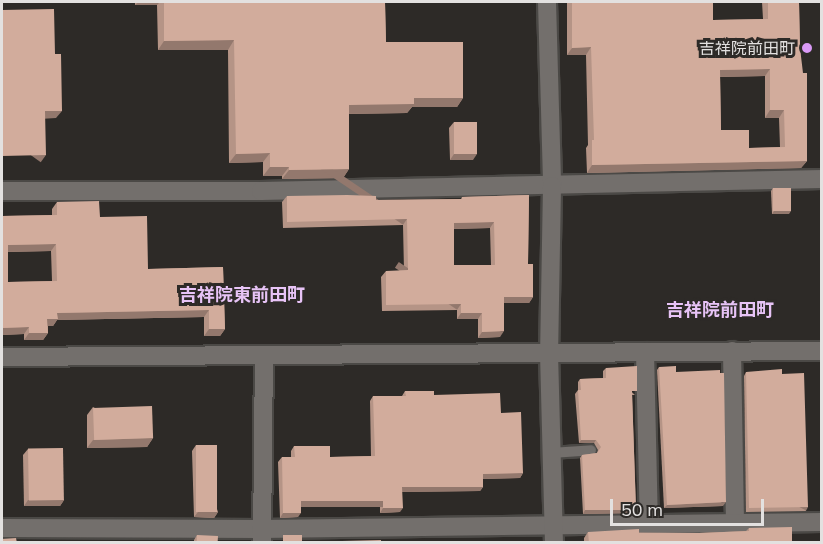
<!DOCTYPE html>
<meta charset="utf-8">
<style>
body{margin:0}
#map{position:relative;width:823px;height:544px;overflow:hidden;background:#2d2a27;font-family:Mulish,"Noto Sans JP",sans-serif}
div>[style]{position:absolute}
[style*='--x']{left:calc(var(--x)*1px);top:calc(var(--y)*1px);width:calc(var(--w)*1px);rotate:calc(var(--a)*1deg)}
.roads{filter:drop-shadow(2px 0 #4b4946) drop-shadow(-2px 0 #4b4946) drop-shadow(0 2px #4b4946) drop-shadow(0 -2px #4b4946)}
.lane>*{height:10px;margin:-5px;padding:0 5px;transform-origin:5px;border-radius:5px;background:#736f6c}
.street>*{height:18px;margin:-9px;padding:0 9px;transform-origin:9px;border-radius:9px;background:#736f6c}
.secondary>*{height:18px;margin:-9px;padding:0 9px;transform-origin:9px;border-radius:9px;background:#736f6c}
.wall>*{inset:0;background:#b59486}
.shaded-wall>*{inset:0;background:#93786d;transform-origin:0 0}
.building>*{inset:0;background:#d2ac9c;transform-origin:0 0}
.dots>*{width:16px;height:16px;translate:-50% -50%;box-sizing:border-box;border:3px solid #2d2a27;border-radius:50%}
span{translate:-50% -50%;white-space:nowrap;text-align:center;line-height:1.15;-webkit-text-stroke:6px #2d2a27;paint-order:stroke}
.poi-label{font-size:16px;color:#e3e1e0}
.right{translate:-100% -50%;text-align:right}
.neighbourhood-label{font-size:18px;color:#e7c3f6;font-weight:700}
.frame{position:absolute;inset:0;border:3px solid #e3e1e0;pointer-events:none}
.scale{position:absolute;left:610px;top:499px;width:154px;height:27px;box-sizing:border-box;border:3px solid #e3e1e0;border-top:0;padding-left:8px;font-size:18px;line-height:21px;white-space:nowrap;color:#e3e1e0;-webkit-text-stroke:4px #2d2a27;paint-order:stroke}
</style>
<div id="map">
<div class="roads">
<div class="lane">
<div style="--x:552;--y:453;--w:39;--a:-4"></div>
</div>
<div class="street">
<div style="--x:2;--y:191;--w:259;--a:0"></div>
<div style="--x:261;--y:191;--w:561;--a:-1.23"></div>
<div style="--x:732;--y:351;--w:173;--a:89"></div>
<div style="--x:645;--y:352;--w:173;--a:88.7"></div>
<div style="--x:2;--y:528;--w:259;--a:0.2"></div>
<div style="--x:261;--y:529;--w:561;--a:-0.71"></div>
<div style="--x:262;--y:542;--w:187;--a:-89.4"></div>
</div>
<div class="secondary">
<div style="--x:547;--y:2;--w:184;--a:88.4"></div>
<div style="--x:552;--y:186;--w:167;--a:91"></div>
<div style="--x:549;--y:353;--w:189;--a:88.5"></div>
<div style="--x:2;--y:357;--w:820;--a:-0.42"></div>
</div>
</div>
<div class="wall">
<div style="clip-path:polygon(135px 2px,385px 2px,386px 42px,463px 98px,457px 107px,412px 107px,407px 113px,349px 114px,349px 169px,343px 178px,282px 179px,282px 176px,263px 176px,263px 162px,229px 163px,228px 50px,158px 50px,157px 5px,135px 5px)"></div>
<div style="clip-path:polygon(evenodd,567px 2px,713px 2px,713px 20px,763px 19px,762px 2px,799px 2px,800px 48px,807px 161px,801px 168px,587px 173px,586px 148px,588px 145px,586px 55px,567px 55px,567px 2px,765px 76px,765px 118px,779px 118px,780px 147px,749px 148px,721px 130px,720px 77px,765px 76px)"></div>
<div style="clip-path:polygon(454px 122px,473px 160px,450px 160px,449px 128px)"></div>
<div style="clip-path:polygon(773px 188px,789px 214px,772px 214px,771px 191px)"></div>
<div style="clip-path:polygon(evenodd,529px 195px,528px 264px,533px 297px,529px 303px,504px 303px,500px 337px,478px 338px,478px 319px,457px 319px,457px 310px,382px 311px,381px 277px,386px 271px,404px 271px,403px 225px,283px 228px,282px 202px,287px 196px,376px 200px,461px 199px,462px 197px,529px 195px,490px 228px,491px 265px,454px 265px,454px 229px,490px 228px)"></div>
<div style="clip-path:polygon(evenodd,57px 202px,100px 217px,148px 269px,223px 267px,225px 329px,220px 336px,204px 336px,204px 317px,57px 320px,53px 326px,48px 326px,48px 333px,43px 340px,24px 340px,24px 334px,2px 335px,2px 216px,52px 215px,52px 209px,57px 202px,51px 251px,52px 281px,8px 282px,8px 252px,51px 251px)"></div>
<div style="clip-path:polygon(659px 367px,723px 506px,664px 508px,657px 370px)"></div>
<div style="clip-path:polygon(606px 368px,635px 395px,632px 395px,636px 510px,633px 513px,583px 514px,580px 458px,582px 455px,597px 453px,598px 450px,594px 443px,579px 443px,575px 394px,578px 390px,578px 382px,580px 379px,603px 378px,603px 371px)"></div>
<div style="clip-path:polygon(746px 372px,782px 374px,806px 511px,746px 512px,744px 376px)"></div>
<div style="clip-path:polygon(405px 391px,434px 395px,501px 413px,523px 473px,520px 478px,483px 479px,483px 487px,480px 491px,402px 492px,400px 512px,380px 513px,380px 506px,301px 506px,298px 517px,280px 518px,278px 462px,282px 457px,291px 457px,291px 451px,294px 446px,330px 457px,371px 456px,370px 401px,373px 396px,402px 396px)"></div>
<div style="clip-path:polygon(93px 407px,153px 438px,147px 447px,87px 448px,87px 415px)"></div>
<div style="clip-path:polygon(196px 445px,218px 512px,214px 518px,194px 517px,192px 451px)"></div>
<div style="clip-path:polygon(28px 449px,64px 500px,60px 506px,24px 506px,23px 455px)"></div>
<div style="clip-path:polygon(749px 528px,792px 543px,584px 543px,584px 538px,588px 532px,699px 533px,746px 531px)"></div>
<div style="clip-path:polygon(197px 535px,218px 543px,194px 543px,194px 540px)"></div>
</div>
<div class="shaded-wall">
<div style="clip-path:polygon(138px 2px,160px 2px,157px 5px,135px 5px)"></div>
<div style="clip-path:polygon(234px 40px,228px 50px,158px 50px,164px 41px)"></div>
<div style="clip-path:polygon(591px 47px,586px 55px,567px 55px,572px 48px)"></div>
<div style="clip-path:polygon(770px 69px,765px 76px,715px 77px,720px 70px)"></div>
<div style="clip-path:polygon(414px 98px,463px 98px,457px 107px,412px 107px,407px 113px,342px 114px,349px 105px)"></div>
<div style="clip-path:polygon(770px 110px,784px 110px,779px 118px,765px 118px)"></div>
<div style="clip-path:polygon(45px 111px,62px 111px,56px 118px,40px 119px)"></div>
<div style="clip-path:polygon(270px 153px,263px 162px,229px 163px,236px 154px)"></div>
<div style="clip-path:polygon(454px 154px,477px 154px,473px 160px,450px 160px)"></div>
<div style="left:46px;top:155px;width:9px;height:44px;rotate:126deg"></div>
<div style="clip-path:polygon(807px 161px,801px 168px,587px 173px,592px 165px)"></div>
<div style="clip-path:polygon(270px 167px,289px 167px,282px 176px,263px 176px)"></div>
<div style="clip-path:polygon(349px 169px,343px 178px,282px 179px,289px 170px)"></div>
<div style="clip-path:polygon(774px 211px,791px 211px,789px 214px,772px 214px)"></div>
<div style="left:407px;top:219px;width:7px;height:120px;rotate:124deg"></div>
<div style="clip-path:polygon(494px 222px,490px 228px,450px 229px,454px 223px)"></div>
<div style="clip-path:polygon(56px 244px,51px 251px,3px 252px,8px 245px)"></div>
<div style="clip-path:polygon(504px 297px,533px 297px,529px 303px,500px 303px)"></div>
<div style="left:461px;top:304px;width:7px;height:75px;rotate:124deg"></div>
<div style="clip-path:polygon(209px 310px,204px 317px,57px 320px,53px 326px,42px 326px,47px 319px,57px 313px)"></div>
<div style="clip-path:polygon(461px 313px,482px 313px,478px 319px,457px 319px)"></div>
<div style="clip-path:polygon(29px 327px,24px 334px,2px 335px,2px 328px)"></div>
<div style="clip-path:polygon(209px 329px,225px 329px,220px 336px,204px 336px)"></div>
<div style="clip-path:polygon(504px 331px,500px 337px,478px 338px,482px 332px)"></div>
<div style="clip-path:polygon(29px 333px,48px 333px,43px 340px,24px 340px)"></div>
<div style="clip-path:polygon(153px 438px,147px 447px,87px 448px,93px 440px)"></div>
<div style="clip-path:polygon(581px 440px,596px 440px,594px 443px,579px 443px)"></div>
<div style="clip-path:polygon(523px 473px,520px 478px,480px 479px,483px 474px)"></div>
<div style="clip-path:polygon(402px 487px,483px 487px,480px 491px,399px 492px)"></div>
<div style="clip-path:polygon(28px 500px,64px 500px,60px 506px,24px 506px)"></div>
<div style="left:301px;top:501px;width:82px;height:6px"></div>
<div style="clip-path:polygon(726px 502px,723px 506px,664px 508px,667px 505px)"></div>
<div style="left:808px;top:507px;width:4px;height:59px;rotate:117deg"></div>
<div style="clip-path:polygon(383px 508px,403px 508px,400px 512px,380px 513px)"></div>
<div style="clip-path:polygon(585px 510px,636px 510px,633px 513px,583px 514px)"></div>
<div style="clip-path:polygon(198px 512px,218px 512px,214px 518px,194px 517px)"></div>
<div style="clip-path:polygon(283px 513px,301px 513px,298px 517px,280px 518px)"></div>
</div>
<div class="building">
<div style="clip-path:polygon(164px 2px,385px 2px,386px 42px,463px 42px,463px 98px,414px 98px,414px 104px,349px 105px,349px 169px,289px 170px,289px 167px,270px 167px,270px 153px,236px 154px,234px 40px,164px 41px)"></div>
<div style="clip-path:polygon(evenodd,572px 2px,713px 2px,713px 20px,768px 19px,768px 2px,799px 2px,800px 48px,803px 73px,807px 73px,807px 161px,592px 165px,592px 140px,594px 140px,591px 47px,572px 48px,572px 2px,770px 69px,770px 110px,784px 110px,785px 147px,749px 148px,749px 130px,721px 130px,720px 70px,770px 69px)"></div>
<div style="clip-path:polygon(54px 9px,55px 54px,61px 54px,62px 111px,45px 111px,46px 155px,2px 156px,2px 10px)"></div>
<div style="left:454px;top:122px;width:23px;height:32px"></div>
<div style="left:773px;top:188px;width:18px;height:23px"></div>
<div style="clip-path:polygon(evenodd,347px 195px,376px 196px,376px 200px,462px 199px,462px 197px,529px 195px,528px 264px,533px 264px,533px 297px,504px 297px,504px 331px,482px 332px,482px 313px,461px 313px,461px 304px,386px 305px,386px 271px,408px 270px,407px 219px,287px 222px,287px 196px,347px 195px,494px 222px,495px 265px,454px 265px,454px 223px,494px 222px)"></div>
<div style="clip-path:polygon(evenodd,99px 201px,100px 217px,147px 216px,148px 269px,223px 267px,225px 329px,209px 329px,209px 310px,57px 313px,58px 319px,47px 319px,48px 333px,29px 333px,29px 327px,2px 328px,2px 216px,57px 215px,57px 202px,99px 201px,56px 244px,57px 281px,8px 282px,8px 245px,56px 244px)"></div>
<div style="clip-path:polygon(637px 366px,637px 391px,632px 391px,636px 510px,585px 510px,582px 455px,597px 453px,601px 447px,596px 440px,581px 440px,578px 390px,581px 390px,580px 379px,606px 378px,606px 368px)"></div>
<div style="clip-path:polygon(676px 366px,676px 372px,720px 370px,720px 373px,724px 373px,726px 502px,667px 505px,659px 367px)"></div>
<div style="clip-path:polygon(782px 369px,782px 374px,804px 373px,808px 507px,749px 508px,746px 372px)"></div>
<div style="clip-path:polygon(405px 391px,434px 391px,434px 395px,500px 393px,501px 413px,521px 412px,523px 473px,483px 474px,483px 487px,402px 487px,403px 508px,383px 508px,383px 501px,301px 501px,301px 513px,283px 513px,282px 457px,295px 457px,294px 446px,330px 446px,330px 457px,375px 456px,373px 396px,406px 396px)"></div>
<div style="left:152px;top:406px;width:32px;height:59px;rotate:88deg"></div>
<div style="left:196px;top:445px;width:21px;height:67px"></div>
<div style="left:63px;top:448px;width:52px;height:35px;rotate:89deg"></div>
<div style="clip-path:polygon(792px 527px,792px 543px,589px 543px,588px 532px,639px 529px,639px 533px,699px 533px,749px 531px,749px 528px)"></div>
<div style="left:197px;top:535px;width:21px;height:8px;rotate:3deg"></div>
<div style="clip-path:polygon(283px 535px,302px 535px,302px 542px,381px 540px,381px 543px,283px 543px)"></div>
<div style="clip-path:polygon(16px 538px,17px 543px,2px 543px,2px 539px)"></div>
</div>
<div class="dots">
<div style="left:807px;top:48px;background:#da9af6"></div>
</div>
<div class="poi-label">
<span class="right" style="left:795px;top:48px">吉祥院前田町</span>
</div>
<div class="neighbourhood-label">
<span style="left:242px;top:295px">吉祥院東前田町</span>
<span style="left:720px;top:310px">吉祥院前田町</span>
</div>
<div class="frame"></div>
<div class="scale">50 m</div>
</div>
